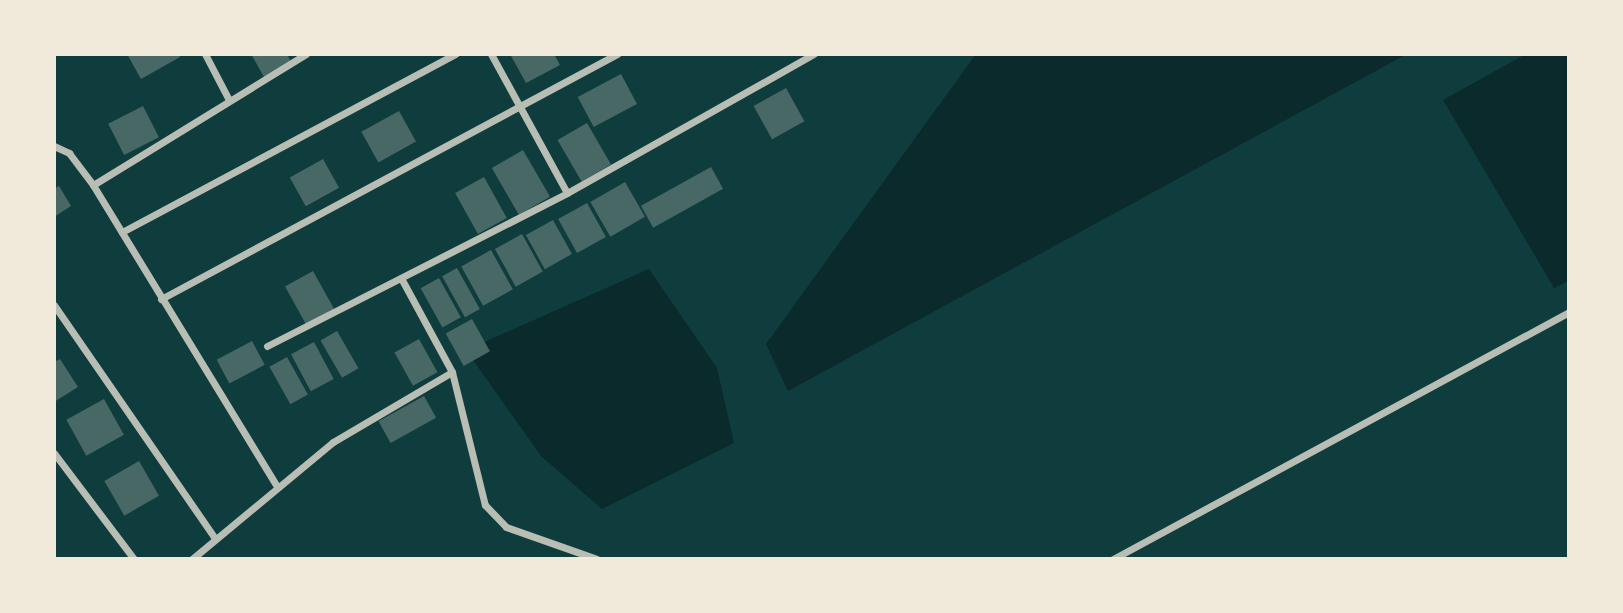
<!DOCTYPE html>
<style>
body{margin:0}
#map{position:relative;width:1623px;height:613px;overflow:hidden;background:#0f3d3e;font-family:Georgia,serif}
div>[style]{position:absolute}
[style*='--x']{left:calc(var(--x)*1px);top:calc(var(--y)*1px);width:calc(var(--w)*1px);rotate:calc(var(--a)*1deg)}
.water>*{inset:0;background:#0a2a2b}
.building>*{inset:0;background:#486865;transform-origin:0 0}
.minor>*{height:7px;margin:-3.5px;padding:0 3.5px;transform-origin:3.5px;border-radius:3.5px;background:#b8beb3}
span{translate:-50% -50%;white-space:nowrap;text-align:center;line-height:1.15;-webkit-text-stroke:7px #f1e9da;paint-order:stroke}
.frame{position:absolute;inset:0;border:56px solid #f1e9da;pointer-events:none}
</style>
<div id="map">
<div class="water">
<div style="clip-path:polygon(976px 54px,1407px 54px,788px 391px,766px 344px)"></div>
<div style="clip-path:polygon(1526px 54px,1569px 54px,1569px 281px,1554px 288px,1443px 100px)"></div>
<div style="clip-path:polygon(649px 269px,717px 368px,734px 443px,602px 509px,541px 456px,466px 350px)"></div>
</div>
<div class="building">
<div style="clip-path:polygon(127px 54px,178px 54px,180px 57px,141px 79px)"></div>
<div style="clip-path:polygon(251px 54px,287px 54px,291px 62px,264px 77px)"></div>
<div style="clip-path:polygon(510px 54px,554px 54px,560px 65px,526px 83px)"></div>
<div style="left:621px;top:74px;width:34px;height:49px;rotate:62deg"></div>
<div style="left:786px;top:88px;width:38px;height:37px;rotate:61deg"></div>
<div style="left:143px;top:106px;width:35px;height:39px;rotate:63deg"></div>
<div style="left:399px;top:111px;width:35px;height:43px;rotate:61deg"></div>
<div style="left:587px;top:123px;width:48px;height:34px;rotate:60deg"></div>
<div style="left:523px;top:150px;width:54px;height:36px;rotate:60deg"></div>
<div style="left:323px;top:159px;width:33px;height:38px;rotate:61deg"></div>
<div style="left:711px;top:167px;width:25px;height:80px;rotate:61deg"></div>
<div style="left:484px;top:177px;width:47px;height:33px;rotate:61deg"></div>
<div style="left:625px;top:182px;width:40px;height:40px;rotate:60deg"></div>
<div style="clip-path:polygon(59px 186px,71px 206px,54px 217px,54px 189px)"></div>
<div style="left:587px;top:203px;width:39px;height:33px;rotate:61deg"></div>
<div style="left:553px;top:220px;width:39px;height:31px;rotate:61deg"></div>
<div style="left:522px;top:234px;width:43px;height:31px;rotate:61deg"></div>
<div style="left:491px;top:250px;width:45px;height:34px;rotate:61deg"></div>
<div style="left:457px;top:268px;width:47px;height:17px;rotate:61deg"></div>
<div style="left:313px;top:271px;width:45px;height:32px;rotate:61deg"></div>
<div style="left:439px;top:278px;width:45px;height:21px;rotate:61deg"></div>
<div style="left:472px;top:319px;width:37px;height:30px;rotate:61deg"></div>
<div style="left:337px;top:331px;width:43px;height:19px;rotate:60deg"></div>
<div style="left:419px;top:339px;width:38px;height:28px;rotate:61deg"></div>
<div style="left:252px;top:341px;width:27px;height:40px;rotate:62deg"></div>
<div style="left:314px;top:342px;width:42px;height:26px;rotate:62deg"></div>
<div style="left:287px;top:357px;width:43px;height:20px;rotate:61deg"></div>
<div style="clip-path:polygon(60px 359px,78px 387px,54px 402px,54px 362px)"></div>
<div style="left:424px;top:396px;width:25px;height:52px;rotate:61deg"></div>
<div style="left:104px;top:399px;width:41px;height:43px;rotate:61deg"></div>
<div style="left:139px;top:461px;width:40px;height:40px;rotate:60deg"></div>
</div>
<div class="minor">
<div style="--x:205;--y:54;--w:50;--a:62.4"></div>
<div style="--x:491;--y:54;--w:158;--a:61.3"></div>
<div style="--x:54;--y:146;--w:17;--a:25"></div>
<div style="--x:69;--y:153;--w:40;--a:53"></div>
<div style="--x:93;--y:185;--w:351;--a:58.6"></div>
<div style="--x:93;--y:185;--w:250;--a:-31.6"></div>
<div style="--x:122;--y:232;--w:378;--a:-28.1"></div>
<div style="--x:401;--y:278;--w:107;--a:61.5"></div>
<div style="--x:452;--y:372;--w:137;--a:76.1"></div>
<div style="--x:485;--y:505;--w:30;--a:46"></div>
<div style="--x:506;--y:527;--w:96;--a:19.4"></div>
<div style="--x:161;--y:299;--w:518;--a:-28.25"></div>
<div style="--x:54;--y:305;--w:282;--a:55.4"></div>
<div style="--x:267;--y:346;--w:337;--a:-27"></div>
<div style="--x:567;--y:193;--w:283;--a:-29.4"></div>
<div style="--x:54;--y:453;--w:133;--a:53"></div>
<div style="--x:192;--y:559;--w:183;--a:-39.7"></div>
<div style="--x:333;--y:442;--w:138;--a:-30.5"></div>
<div style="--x:1113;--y:559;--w:519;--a:-28.44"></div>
</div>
<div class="frame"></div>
</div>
